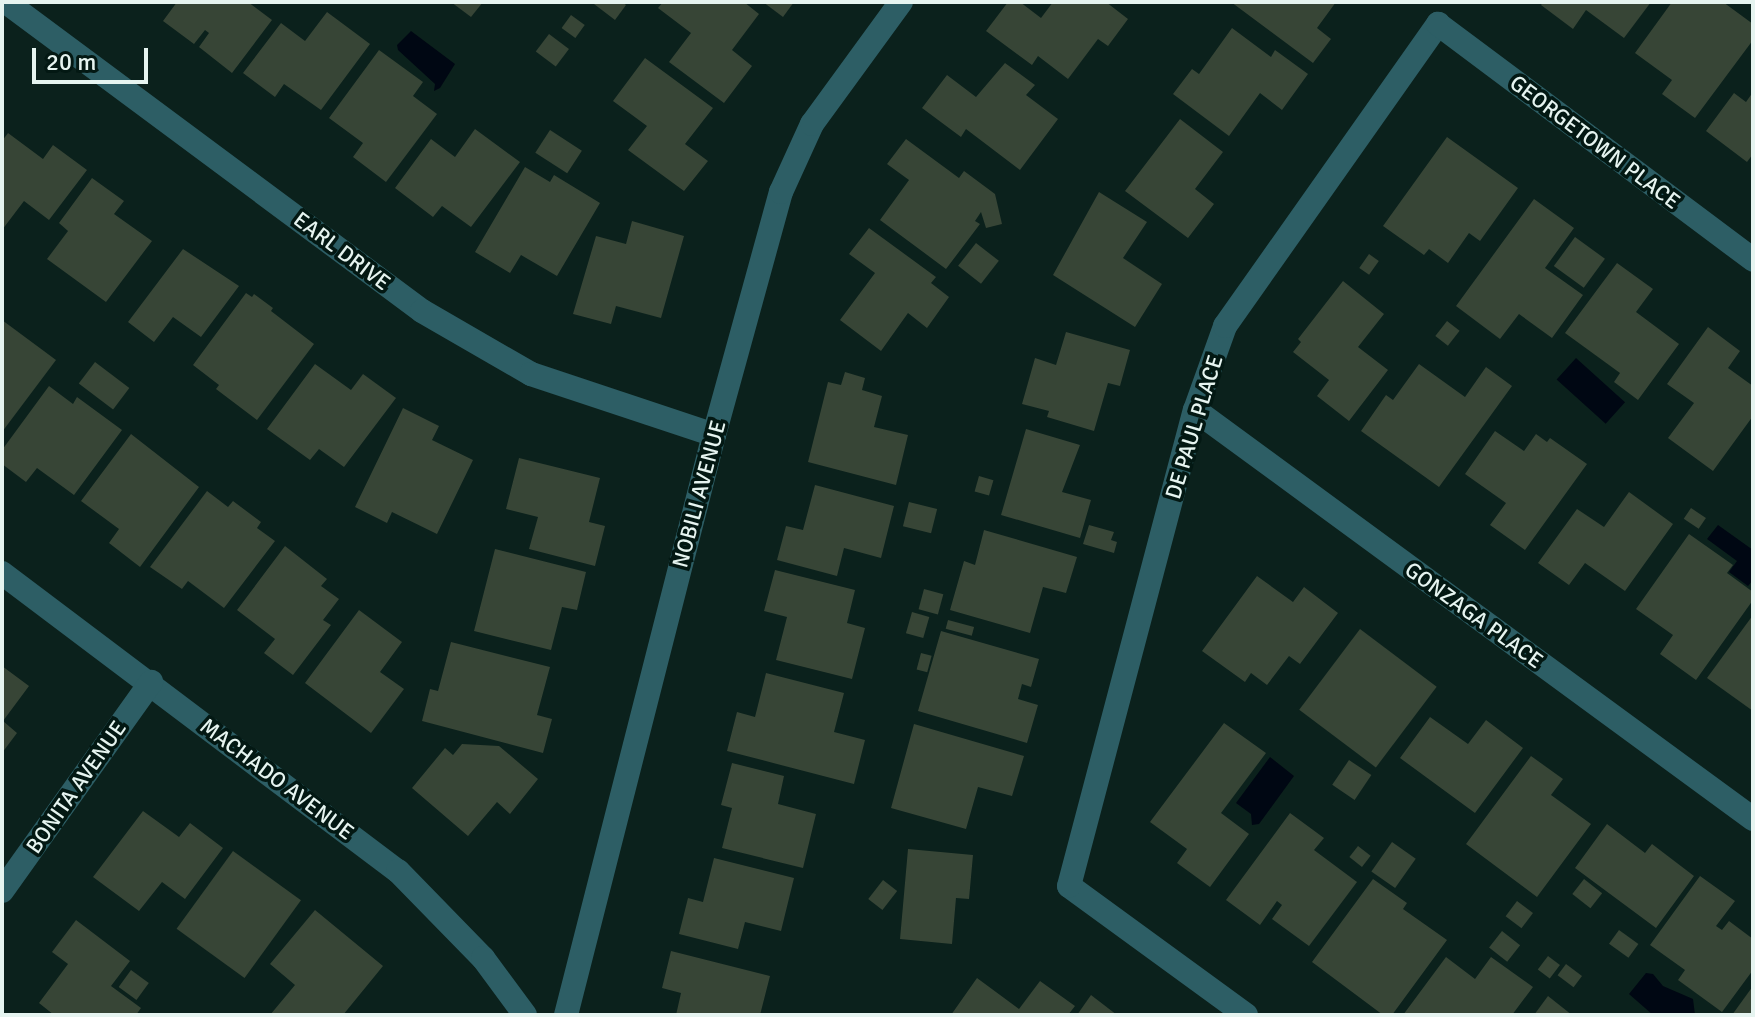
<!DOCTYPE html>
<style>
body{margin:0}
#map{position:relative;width:1755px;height:1017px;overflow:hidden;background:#0b211c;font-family:Signika,sans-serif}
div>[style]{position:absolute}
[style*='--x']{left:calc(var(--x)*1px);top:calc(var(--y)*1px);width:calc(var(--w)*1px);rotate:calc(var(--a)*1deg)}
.water>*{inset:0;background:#000713;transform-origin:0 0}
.building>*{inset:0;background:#374536;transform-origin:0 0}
.street>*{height:24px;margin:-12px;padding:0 12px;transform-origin:12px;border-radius:12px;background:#2d5e65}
span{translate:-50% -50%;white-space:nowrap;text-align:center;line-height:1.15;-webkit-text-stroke:7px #031813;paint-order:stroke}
.street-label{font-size:22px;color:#e6f4f0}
.frame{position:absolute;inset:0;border:4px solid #e6f4f0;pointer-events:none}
.scale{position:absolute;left:32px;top:48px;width:116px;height:36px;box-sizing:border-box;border:4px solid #e6f4f0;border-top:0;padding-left:10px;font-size:24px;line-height:28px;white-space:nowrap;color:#e6f4f0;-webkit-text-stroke:6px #031813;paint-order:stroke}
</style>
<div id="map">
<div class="water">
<div style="clip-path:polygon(411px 31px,455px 64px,440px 88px,434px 91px,435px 84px,398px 50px,397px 45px)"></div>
<div style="left:1576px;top:358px;width:66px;height:29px;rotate:42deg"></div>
<div style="clip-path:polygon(1718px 525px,1753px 550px,1753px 580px,1748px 586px,1729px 572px,1737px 561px,1707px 539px)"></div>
<div style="clip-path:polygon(1270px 757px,1294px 776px,1259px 824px,1252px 825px,1251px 814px,1236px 803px)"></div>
<div style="clip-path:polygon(1646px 973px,1653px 974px,1663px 986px,1693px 999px,1695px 1015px,1653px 1015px,1629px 994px)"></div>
</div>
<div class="building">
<div style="clip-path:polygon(177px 2px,248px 2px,272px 20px,232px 73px,199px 47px,209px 33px,205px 30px,194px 44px,163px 21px)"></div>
<div style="clip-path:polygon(451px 2px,483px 2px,471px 17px)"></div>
<div style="clip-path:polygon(596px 2px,622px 2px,626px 5px,615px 20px,594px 4px)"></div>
<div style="clip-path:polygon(663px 2px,744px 2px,759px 14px,732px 50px,752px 66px,724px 103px,669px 62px,691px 33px,658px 8px)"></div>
<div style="clip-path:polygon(763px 2px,794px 2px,783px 17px)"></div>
<div style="clip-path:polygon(1008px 2px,1020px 2px,1041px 18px,1053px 2px,1106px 2px,1128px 19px,1108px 46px,1098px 39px,1068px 79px,1038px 56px,1032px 65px,986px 31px)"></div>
<div style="clip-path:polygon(1231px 2px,1336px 2px,1317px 28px,1331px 39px,1313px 63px)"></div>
<div style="clip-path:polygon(1543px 2px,1651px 2px,1624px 38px,1586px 10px,1573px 29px,1541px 5px)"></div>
<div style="clip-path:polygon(1672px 2px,1723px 2px,1753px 24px,1753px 40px,1695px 118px,1662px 94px,1672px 80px,1635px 53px)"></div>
<div style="clip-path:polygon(327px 12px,370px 44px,321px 110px,284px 84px,275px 97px,243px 73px,281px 23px,305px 41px)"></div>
<div style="left:571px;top:15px;width:17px;height:16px;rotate:36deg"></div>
<div style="clip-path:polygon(1232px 28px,1271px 57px,1275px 50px,1308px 74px,1282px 110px,1260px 93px,1229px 136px,1173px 94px,1192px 69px,1199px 74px)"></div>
<div style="left:549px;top:34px;width:25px;height:22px;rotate:37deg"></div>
<div style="clip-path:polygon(379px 50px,423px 82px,413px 96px,437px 114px,386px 182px,353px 157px,363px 143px,329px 118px)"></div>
<div style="clip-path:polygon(645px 58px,713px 108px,685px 144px,708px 161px,684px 191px,628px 150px,647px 126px,613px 101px)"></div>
<div style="clip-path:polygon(1005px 63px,1035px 85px,1026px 95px,1058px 119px,1020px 170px,966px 129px,961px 137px,922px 108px,947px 75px,976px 97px)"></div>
<div style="clip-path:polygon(1753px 92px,1753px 154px,1747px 162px,1706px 131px,1734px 93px,1746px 102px)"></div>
<div style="clip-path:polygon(1180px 119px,1223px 152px,1195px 189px,1214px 204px,1188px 238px,1125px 191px)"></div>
<div style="clip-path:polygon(475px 129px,520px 162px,471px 227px,442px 206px,433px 217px,395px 188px,431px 139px,455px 157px)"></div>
<div style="left:550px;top:130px;width:38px;height:27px;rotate:33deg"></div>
<div style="clip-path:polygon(8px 133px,43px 159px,53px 145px,87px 170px,49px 220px,24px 201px,2px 230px,2px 141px)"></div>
<div style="clip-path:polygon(1447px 137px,1518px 188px,1480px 241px,1469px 233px,1448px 263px,1429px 249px,1424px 255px,1383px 226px)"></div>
<div style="clip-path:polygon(906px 139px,959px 178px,964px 171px,995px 194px,1002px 224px,986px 228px,981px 212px,975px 221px,980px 224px,946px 269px,880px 220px,909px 180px,887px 164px)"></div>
<div style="clip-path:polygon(525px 167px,550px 182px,554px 175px,600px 203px,557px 276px,521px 255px,510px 273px,475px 252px)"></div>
<div style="clip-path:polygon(92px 178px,124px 201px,114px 214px,152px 241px,106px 302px,47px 259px,68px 231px,59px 223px)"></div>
<div style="clip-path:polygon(1099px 192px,1147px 222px,1123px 258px,1162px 284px,1135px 327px,1053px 275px)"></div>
<div style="clip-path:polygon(1534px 199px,1574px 228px,1545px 268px,1583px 295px,1552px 338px,1519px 314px,1500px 339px,1456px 306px)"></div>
<div style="clip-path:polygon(632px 221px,684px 236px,661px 318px,616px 306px,611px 324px,573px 314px,596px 236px,626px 244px)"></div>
<div style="clip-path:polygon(869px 228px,936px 277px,931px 283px,949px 297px,927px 328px,908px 313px,881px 351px,840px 320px,875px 273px,849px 254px)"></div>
<div style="left:1575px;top:237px;width:37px;height:36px;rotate:36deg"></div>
<div style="left:976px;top:243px;width:29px;height:29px;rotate:38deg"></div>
<div style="clip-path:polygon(183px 249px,239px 286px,201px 337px,173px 317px,154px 342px,128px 322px)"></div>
<div style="left:1369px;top:254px;width:12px;height:17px;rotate:35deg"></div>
<div style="clip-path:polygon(1617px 263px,1653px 289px,1636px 312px,1679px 344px,1638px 400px,1614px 382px,1620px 373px,1565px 333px)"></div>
<div style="clip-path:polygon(1343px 281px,1384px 314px,1358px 347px,1388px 370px,1349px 421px,1317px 396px,1329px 380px,1293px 352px,1301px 342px,1298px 339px)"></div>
<div style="clip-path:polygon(246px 293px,252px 297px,254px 294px,273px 308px,271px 311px,314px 344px,257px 420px,216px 389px,219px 385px,193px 365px)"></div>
<div style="clip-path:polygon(2px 320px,56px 360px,2px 432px)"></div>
<div style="left:1447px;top:321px;width:16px;height:19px;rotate:38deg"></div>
<div style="clip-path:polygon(1708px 327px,1740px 351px,1728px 368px,1753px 386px,1753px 416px,1713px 471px,1668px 438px,1694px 403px,1667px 384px)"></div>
<div style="clip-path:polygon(1066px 332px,1130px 350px,1120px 386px,1108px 383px,1094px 431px,1047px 417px,1049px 411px,1022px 404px,1035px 358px,1056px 365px)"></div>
<div style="left:95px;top:362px;width:43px;height:27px;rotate:37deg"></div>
<div style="clip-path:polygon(315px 364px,351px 390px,363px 374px,396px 398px,344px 467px,319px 449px,310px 460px,267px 429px)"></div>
<div style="clip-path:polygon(1419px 364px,1465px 397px,1486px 367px,1512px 386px,1439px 487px,1361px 431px,1386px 395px,1393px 400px)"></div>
<div style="clip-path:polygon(845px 372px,865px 378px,862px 390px,882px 396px,874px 427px,908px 435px,896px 485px,808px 462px,828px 382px,841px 385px)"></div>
<div style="clip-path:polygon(49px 386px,73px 404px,77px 397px,122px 430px,74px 495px,37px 468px,26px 482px,2px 464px,2px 450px)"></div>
<div style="clip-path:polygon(403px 408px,439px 426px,432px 440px,473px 460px,437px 534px,392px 512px,387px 523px,355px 507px)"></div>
<div style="clip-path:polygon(1026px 429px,1080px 445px,1062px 492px,1091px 500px,1080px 538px,1001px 515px)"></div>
<div style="clip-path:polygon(1495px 431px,1524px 451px,1536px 434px,1547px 442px,1550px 438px,1587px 464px,1525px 550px,1490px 525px,1506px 503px,1465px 474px)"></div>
<div style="clip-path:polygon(131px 434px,199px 487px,140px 567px,109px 543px,119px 529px,81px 501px)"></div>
<div style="clip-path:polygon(519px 458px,600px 478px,589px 522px,605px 526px,595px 566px,529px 549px,538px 517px,506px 509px)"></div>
<div style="left:979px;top:476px;width:15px;height:16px;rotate:16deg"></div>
<div style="clip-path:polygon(815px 485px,894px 506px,881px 558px,844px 548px,837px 576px,777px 560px,786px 526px,803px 530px)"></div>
<div style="clip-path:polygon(207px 491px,228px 507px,233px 501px,261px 522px,257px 528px,275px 541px,224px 608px,188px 581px,182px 589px,150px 567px)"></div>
<div style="clip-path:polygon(1629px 492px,1673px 524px,1625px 591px,1585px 563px,1569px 585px,1538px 563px,1577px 509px,1604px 527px)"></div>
<div style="left:909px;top:502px;width:29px;height:25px;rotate:14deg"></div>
<div style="left:1691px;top:508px;width:18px;height:13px;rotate:34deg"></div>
<div style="clip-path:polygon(1089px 525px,1114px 532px,1111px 540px,1117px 542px,1114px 553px,1083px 544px)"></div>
<div style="clip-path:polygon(984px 530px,1077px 557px,1066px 593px,1043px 587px,1030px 633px,950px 610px,964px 561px,975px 565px)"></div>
<div style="clip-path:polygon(1689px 534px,1733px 565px,1727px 573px,1753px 592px,1753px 600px,1696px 680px,1660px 654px,1673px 635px,1636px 609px)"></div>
<div style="clip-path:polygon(285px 546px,327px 579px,321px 586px,339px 599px,323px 620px,331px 625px,293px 675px,264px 653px,275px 639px,237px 610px)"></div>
<div style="clip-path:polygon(495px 549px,586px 572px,577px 610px,562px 607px,551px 650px,474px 631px)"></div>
<div style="clip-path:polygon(775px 570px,855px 590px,847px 623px,865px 628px,852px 679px,776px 660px,787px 617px,764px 611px)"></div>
<div style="clip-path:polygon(1257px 576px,1293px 602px,1304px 587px,1338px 613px,1300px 664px,1289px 656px,1267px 685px,1251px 673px,1245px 682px,1202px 651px)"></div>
<div style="left:924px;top:589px;width:20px;height:21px;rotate:15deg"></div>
<div style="clip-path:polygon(359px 610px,402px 642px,380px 672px,404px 689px,371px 733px,305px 683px)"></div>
<div style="left:912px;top:612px;width:18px;height:22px;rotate:16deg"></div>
<div style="clip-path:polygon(1753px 615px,1753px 711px,1707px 678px)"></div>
<div style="left:948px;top:620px;width:27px;height:9px;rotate:15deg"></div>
<div style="left:1360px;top:629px;width:96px;height:101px;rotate:37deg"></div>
<div style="clip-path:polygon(941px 631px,1039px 659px,1031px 687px,1022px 684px,1018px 699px,1038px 705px,1027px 743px,918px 711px)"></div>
<div style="clip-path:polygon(451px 642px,550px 667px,537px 715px,552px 719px,543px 753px,422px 721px,430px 689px,438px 691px)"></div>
<div style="left:921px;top:653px;width:11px;height:17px;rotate:15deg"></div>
<div style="clip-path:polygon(2px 666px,29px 686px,3px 721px,17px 733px,2px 753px)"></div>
<div style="clip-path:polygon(766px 673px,844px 693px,834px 732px,865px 740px,854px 784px,727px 751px,737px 712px,755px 717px)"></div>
<div style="clip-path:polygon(1430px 717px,1468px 744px,1486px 720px,1523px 748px,1475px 813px,1400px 758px)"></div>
<div style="clip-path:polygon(1224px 723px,1266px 753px,1221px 813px,1249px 834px,1210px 887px,1177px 863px,1187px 849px,1150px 822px)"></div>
<div style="clip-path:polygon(914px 724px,1024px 756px,1012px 796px,978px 787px,966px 829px,891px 808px)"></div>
<div style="clip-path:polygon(462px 744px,499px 746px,538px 779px,510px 814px,497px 802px,468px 836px,412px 788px,445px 748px,453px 755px)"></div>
<div style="clip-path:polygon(1531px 756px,1563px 779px,1551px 795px,1591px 824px,1537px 897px,1466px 844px)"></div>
<div style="left:1349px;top:760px;width:27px;height:30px;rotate:34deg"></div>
<div style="clip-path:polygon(732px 763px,784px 776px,778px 804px,816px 814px,803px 868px,722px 848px,732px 808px,721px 805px)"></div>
<div style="clip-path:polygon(143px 811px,179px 837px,190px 823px,223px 848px,185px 899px,162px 882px,139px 911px,93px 877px)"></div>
<div style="clip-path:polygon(1290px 813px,1324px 838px,1314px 850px,1357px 882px,1309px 946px,1272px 919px,1282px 905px,1277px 901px,1260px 925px,1226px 900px)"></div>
<div style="clip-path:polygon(1607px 824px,1645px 853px,1652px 844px,1694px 876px,1656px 928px,1575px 868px)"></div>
<div style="left:1392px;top:842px;width:29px;height:36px;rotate:35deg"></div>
<div style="left:1358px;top:846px;width:16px;height:14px;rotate:38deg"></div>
<div style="clip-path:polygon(908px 849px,973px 855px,969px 899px,956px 898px,952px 944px,900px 939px)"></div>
<div style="left:233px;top:851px;width:84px;height:96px;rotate:36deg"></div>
<div style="clip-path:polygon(714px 858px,794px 878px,781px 931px,745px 922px,738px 949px,679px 934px,688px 898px,703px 902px)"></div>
<div style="clip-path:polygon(1700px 876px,1735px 901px,1716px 926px,1722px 930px,1729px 921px,1753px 939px,1753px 970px,1722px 1012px,1678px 980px,1685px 970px,1650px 945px)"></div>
<div style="clip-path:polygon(1373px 879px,1407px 903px,1403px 909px,1447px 940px,1392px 1015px,1383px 1015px,1312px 962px)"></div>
<div style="left:1584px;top:879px;width:23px;height:19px;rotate:38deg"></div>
<div style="left:883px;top:880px;width:18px;height:24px;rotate:38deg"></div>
<div style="left:1517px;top:901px;width:20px;height:19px;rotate:37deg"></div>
<div style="clip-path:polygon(315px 910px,383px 966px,343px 1015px,270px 1015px,295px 985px,270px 964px)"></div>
<div style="clip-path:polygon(76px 920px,130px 961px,111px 986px,141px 1008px,136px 1015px,54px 1015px,39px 1003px,68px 964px,52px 952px)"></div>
<div style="left:1619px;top:930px;width:24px;height:17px;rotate:36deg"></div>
<div style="left:1502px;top:931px;width:23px;height:21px;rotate:38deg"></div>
<div style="clip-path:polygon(671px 951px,770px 976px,760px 1015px,676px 1015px,681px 993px,662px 988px)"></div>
<div style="left:1548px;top:956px;width:15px;height:17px;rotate:37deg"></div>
<div style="clip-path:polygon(1446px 957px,1475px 979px,1491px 957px,1533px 987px,1512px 1015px,1403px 1015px)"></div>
<div style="left:1566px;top:964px;width:20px;height:14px;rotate:37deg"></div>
<div style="left:131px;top:970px;width:22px;height:21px;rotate:36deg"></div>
<div style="clip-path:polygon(977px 978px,1019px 1009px,1040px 981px,1075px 1006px,1068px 1015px,951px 1015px)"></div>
<div style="clip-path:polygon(1753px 986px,1753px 1015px,1732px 1015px)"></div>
<div style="clip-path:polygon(1091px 995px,1117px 1015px,1077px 1015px)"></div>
<div style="clip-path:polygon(1548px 996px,1572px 1015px,1534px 1015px)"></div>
</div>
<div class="street">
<div style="--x:6;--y:2;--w:518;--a:36.6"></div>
<div style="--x:422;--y:311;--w:126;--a:30"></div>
<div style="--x:531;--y:374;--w:193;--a:18.4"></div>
<div style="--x:1195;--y:410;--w:692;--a:36.24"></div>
<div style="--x:2;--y:573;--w:496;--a:37"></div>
<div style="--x:398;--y:871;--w:122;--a:45.7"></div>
<div style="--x:483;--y:958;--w:71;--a:53.6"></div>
<div style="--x:2;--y:891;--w:257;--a:-54.5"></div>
<div style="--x:566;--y:1015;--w:599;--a:-75.69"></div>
<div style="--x:714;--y:435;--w:252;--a:-74.6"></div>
<div style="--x:781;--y:192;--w:75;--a:-65.5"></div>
<div style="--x:812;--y:124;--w:151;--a:-53.9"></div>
<div style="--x:1246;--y:1015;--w:219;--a:-143.9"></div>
<div style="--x:1069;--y:886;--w:492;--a:-75.2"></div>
<div style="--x:1195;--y:410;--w:89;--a:-70.3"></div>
<div style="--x:1225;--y:326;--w:370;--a:-54.8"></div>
<div style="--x:1438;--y:24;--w:394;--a:36.8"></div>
</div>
<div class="street-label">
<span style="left:1595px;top:142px;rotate:37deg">GEORGETOWN PLACE</span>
<span style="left:342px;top:251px;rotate:37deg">EARL DRIVE</span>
<span style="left:1194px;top:427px;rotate:-73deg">DE PAUL PLACE</span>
<span style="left:699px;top:494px;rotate:-75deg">NOBILI AVENUE</span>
<span style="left:1474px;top:615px;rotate:36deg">GONZAGA PLACE</span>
<span style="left:277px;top:779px;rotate:37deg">MACHADO AVENUE</span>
<span style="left:76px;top:787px;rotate:-55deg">BONITA AVENUE</span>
</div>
<div class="frame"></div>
<div class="scale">20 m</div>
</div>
